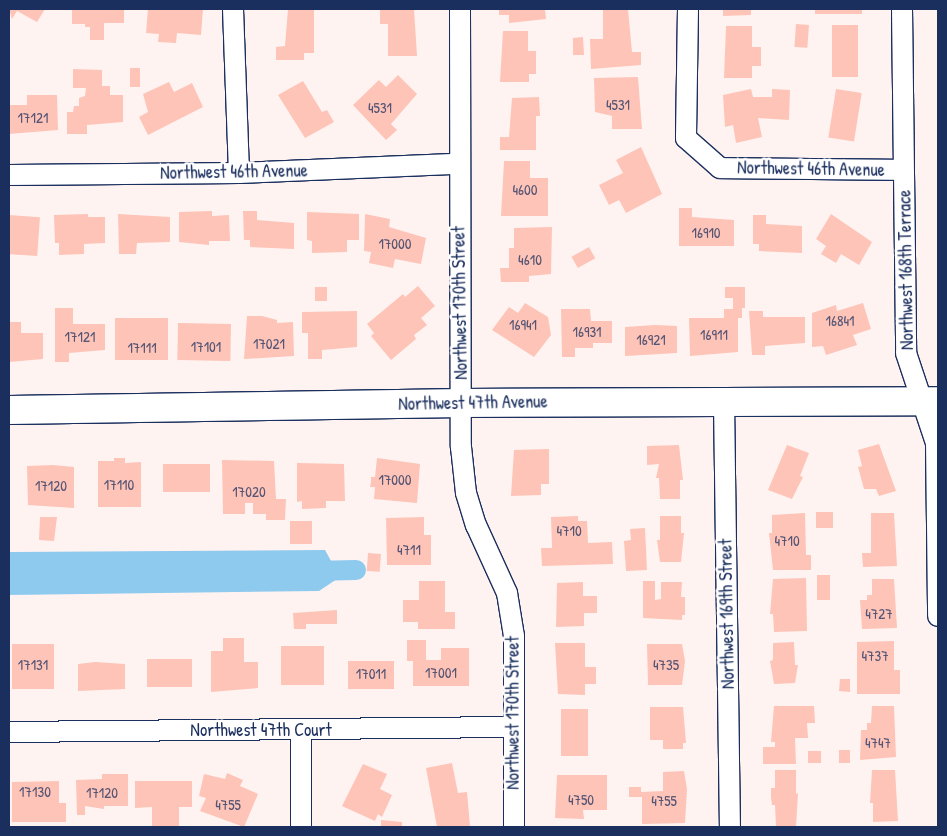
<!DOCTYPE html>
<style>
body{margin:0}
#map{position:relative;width:947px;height:836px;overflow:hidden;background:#fff3f1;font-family:"Patrick Hand",sans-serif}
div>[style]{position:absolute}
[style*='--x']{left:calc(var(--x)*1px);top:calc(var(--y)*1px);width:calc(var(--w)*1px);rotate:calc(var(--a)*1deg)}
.water>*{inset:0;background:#8ecaee}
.canal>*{height:20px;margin:-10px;padding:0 10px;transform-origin:10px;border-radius:10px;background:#8ecaee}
.building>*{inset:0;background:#fec4b7;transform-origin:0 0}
.roads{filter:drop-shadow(1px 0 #1b2f5e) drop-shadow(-1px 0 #1b2f5e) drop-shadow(0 1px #1b2f5e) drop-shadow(0 -1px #1b2f5e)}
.street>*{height:20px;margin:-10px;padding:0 10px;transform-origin:10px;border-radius:10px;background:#fff}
.secondary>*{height:28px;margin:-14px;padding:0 14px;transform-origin:14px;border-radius:14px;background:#fff}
span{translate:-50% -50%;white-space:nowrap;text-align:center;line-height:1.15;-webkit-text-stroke:5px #fff;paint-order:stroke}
.number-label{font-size:15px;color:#545474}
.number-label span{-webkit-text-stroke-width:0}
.street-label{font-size:18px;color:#1b2f5e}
.frame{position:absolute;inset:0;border:10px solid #1b2f5e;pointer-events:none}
</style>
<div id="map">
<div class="water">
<div style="clip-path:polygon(325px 550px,340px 577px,319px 591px,9px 595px,9px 552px)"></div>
</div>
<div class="canal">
<div style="--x:311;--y:571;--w:45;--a:-1.3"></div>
</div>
<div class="building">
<div style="clip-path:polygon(9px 9px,45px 9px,37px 22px,17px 11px,12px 19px)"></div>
<div style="clip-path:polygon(72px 9px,124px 9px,124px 23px,104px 23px,104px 40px,90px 40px,90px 27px,85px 27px,85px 24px,72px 24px)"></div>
<div style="clip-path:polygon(148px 9px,203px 9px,201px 35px,177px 33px,176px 43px,158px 42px,159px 34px,146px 33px)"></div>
<div style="clip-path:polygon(288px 9px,314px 9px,314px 53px,304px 53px,304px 60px,276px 60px,276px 47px,285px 46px)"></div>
<div style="clip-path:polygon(380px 9px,414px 9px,417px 56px,388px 56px,388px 24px,380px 24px)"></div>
<div style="clip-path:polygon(499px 9px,545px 9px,546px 19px,509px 23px,509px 15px,499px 15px)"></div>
<div style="clip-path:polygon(603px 9px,628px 9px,632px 52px,641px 52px,641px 65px,591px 69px,590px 39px,603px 39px)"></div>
<div style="clip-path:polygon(723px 9px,751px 9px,751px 15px,723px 16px)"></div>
<div style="left:815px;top:9px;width:47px;height:5px"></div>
<div style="left:796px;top:24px;width:13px;height:23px;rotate:4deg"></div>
<div style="left:832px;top:25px;width:26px;height:52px"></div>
<div style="clip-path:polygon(726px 26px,752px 26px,752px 47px,761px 47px,761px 66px,752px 66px,752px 78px,724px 78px)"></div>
<div style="clip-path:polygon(503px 31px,528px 31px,528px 51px,536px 51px,536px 74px,529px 74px,529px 82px,500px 82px)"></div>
<div style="clip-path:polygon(583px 37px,584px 55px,573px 55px,573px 38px)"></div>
<div style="left:130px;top:68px;width:10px;height:19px"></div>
<div style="clip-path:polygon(73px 69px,102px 70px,102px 86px,110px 86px,110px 95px,123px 95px,123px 122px,87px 125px,87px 134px,67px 134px,67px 112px,73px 112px,74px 106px,79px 106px,79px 98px,85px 96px,86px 88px,73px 88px)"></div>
<div style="clip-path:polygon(398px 75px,417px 94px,391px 124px,397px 130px,386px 140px,353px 105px,379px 80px,386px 87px)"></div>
<div style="clip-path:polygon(638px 77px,642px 129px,612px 129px,612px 116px,595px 112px,594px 78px)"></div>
<div style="clip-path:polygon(303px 81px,322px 112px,327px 110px,334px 122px,305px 138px,278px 95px)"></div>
<div style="clip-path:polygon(169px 82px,174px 92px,192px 83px,203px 107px,148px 135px,139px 117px,148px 112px,143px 94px)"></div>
<div style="clip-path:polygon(751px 89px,753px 97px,772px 97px,772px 89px,790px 90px,789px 120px,758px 118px,762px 137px,736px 143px,733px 125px,725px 127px,723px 95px)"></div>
<div style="left:836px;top:89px;width:26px;height:49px;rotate:9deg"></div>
<div style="clip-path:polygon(27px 95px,57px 95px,58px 130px,9px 134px,9px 105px,27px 105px)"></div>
<div style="clip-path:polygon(539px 97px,540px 116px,536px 116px,536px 150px,500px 150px,500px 137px,509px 137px,512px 98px)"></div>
<div style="clip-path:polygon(641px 147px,662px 194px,626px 213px,619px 200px,609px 205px,599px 185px,623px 173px,616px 160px)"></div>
<div style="clip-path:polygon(504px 161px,530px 161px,530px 178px,548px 178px,548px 216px,501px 216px)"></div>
<div style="clip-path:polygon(679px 208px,692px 208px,692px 217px,734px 220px,734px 246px,679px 246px)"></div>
<div style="clip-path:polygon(212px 211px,212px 216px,229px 215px,230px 241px,209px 241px,209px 245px,179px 242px,179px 212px)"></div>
<div style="clip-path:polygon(243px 211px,257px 211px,257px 220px,294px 223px,294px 249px,250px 247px,250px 240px,244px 240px)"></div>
<div style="clip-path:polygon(307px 212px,359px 214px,359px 240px,347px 240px,347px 252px,312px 253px,312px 241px,307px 240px)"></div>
<div style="clip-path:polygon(88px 214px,88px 217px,105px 217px,105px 243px,84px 244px,84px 254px,59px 255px,59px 243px,55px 243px,54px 215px)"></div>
<div style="clip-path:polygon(118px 214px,170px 217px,170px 242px,137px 243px,136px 254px,119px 254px)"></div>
<div style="clip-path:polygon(365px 214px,390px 219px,389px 227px,426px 238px,421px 264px,395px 259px,393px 268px,369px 263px,371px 252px,364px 251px)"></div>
<div style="clip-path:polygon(831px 214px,872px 242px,859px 265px,841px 254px,836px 263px,821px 254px,826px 246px,816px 239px)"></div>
<div style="left:9px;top:215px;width:31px;height:39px;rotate:4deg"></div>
<div style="clip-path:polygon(753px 215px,766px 215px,766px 224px,802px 226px,802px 253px,759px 251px,759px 244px,753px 244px)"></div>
<div style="clip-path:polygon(552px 227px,551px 274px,529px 276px,529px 282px,501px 282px,500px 268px,509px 268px,509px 248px,514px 248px,514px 228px)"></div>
<div style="left:589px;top:247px;width:13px;height:20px;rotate:61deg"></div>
<div style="clip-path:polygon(418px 286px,435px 306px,421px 318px,427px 325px,414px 335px,416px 339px,391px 360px,371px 336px,374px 333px,367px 324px,403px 294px,405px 297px)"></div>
<div style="left:315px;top:287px;width:12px;height:14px"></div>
<div style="clip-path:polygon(725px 287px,745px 287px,745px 308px,742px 308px,742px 318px,738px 318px,738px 352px,690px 356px,689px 318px,724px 318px,724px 309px,733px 309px,733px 298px,725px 298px)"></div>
<div style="clip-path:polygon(525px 303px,548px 317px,551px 335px,534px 357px,492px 330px,509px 307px,518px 313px)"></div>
<div style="clip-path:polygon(863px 303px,871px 329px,853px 335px,857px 345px,826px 355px,823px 346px,812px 347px,812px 313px,836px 305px,837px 311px)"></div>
<div style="clip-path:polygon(55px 308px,73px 308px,73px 324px,105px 324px,105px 350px,69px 353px,69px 362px,55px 362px)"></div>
<div style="clip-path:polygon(561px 309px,590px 309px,591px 321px,612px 321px,612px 343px,593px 343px,593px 348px,575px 348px,575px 357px,562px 357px)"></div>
<div style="clip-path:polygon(357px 311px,357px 347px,322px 350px,322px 359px,308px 359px,308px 333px,302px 333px,302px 312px)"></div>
<div style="clip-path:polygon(749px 311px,763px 311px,763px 317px,805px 317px,805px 343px,765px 346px,765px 355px,752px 355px)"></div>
<div style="clip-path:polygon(247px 316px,262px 316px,277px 320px,277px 323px,293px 322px,294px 356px,244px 359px)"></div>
<div style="left:115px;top:318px;width:53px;height:42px"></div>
<div style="clip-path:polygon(9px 322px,21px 322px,21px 333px,43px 333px,43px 359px,9px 362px)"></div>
<div style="left:178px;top:323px;width:53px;height:37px;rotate:1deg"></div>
<div style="clip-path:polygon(655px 325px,677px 326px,677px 353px,625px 356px,625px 327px)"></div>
<div style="clip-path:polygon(879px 444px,896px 491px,879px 496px,876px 489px,864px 489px,858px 467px,862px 466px,858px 450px)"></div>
<div style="clip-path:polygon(679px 445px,683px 480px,680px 480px,680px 499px,660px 499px,659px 478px,656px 478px,659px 464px,647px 465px,647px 446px)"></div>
<div style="clip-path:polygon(787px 445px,809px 453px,800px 476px,803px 477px,792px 499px,768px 490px)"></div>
<div style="clip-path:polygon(549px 449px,549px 484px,541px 484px,541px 495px,511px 496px,514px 450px)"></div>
<div style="clip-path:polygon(114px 458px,125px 458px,125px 463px,141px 462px,141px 507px,98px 507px,98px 461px,114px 461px)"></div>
<div style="clip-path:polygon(377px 458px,420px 464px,417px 503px,374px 499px,375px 487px,370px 487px,371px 482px,371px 477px,375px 477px)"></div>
<div style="clip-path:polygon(222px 460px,274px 461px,276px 499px,286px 499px,285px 520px,266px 520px,266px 514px,253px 514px,253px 503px,245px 503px,245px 514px,223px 514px)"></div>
<div style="clip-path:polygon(297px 463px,344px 464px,345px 501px,326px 501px,326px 508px,302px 509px,302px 501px,297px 502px)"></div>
<div style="left:163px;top:464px;width:47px;height:28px"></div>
<div style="clip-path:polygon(53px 465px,74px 467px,74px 508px,28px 505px,27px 466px)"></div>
<div style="left:816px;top:512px;width:17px;height:16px"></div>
<div style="clip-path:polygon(805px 513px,806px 555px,811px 555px,811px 570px,773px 570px,769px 533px,772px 533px,772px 515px)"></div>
<div style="clip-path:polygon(871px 513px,894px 513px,897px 566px,863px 567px,862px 553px,871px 553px)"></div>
<div style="clip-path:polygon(578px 516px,578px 521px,587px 521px,588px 543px,612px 542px,613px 564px,542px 566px,541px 548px,552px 548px,551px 517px)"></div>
<div style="clip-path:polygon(660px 516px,681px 516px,681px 533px,684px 533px,681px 562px,660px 562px,657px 540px,660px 540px)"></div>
<div style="clip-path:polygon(40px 517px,57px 517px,54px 541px,39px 540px)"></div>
<div style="clip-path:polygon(424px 517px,424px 535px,431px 535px,431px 565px,387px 565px,386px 518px)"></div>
<div style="left:290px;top:521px;width:22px;height:23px"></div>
<div style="clip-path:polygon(645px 528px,647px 570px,626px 571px,624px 541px,631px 540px,630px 529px)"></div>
<div style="left:368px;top:553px;width:13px;height:18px;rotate:4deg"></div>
<div style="left:817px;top:575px;width:13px;height:25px"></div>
<div style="clip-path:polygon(806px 578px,807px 631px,774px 632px,773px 614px,770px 614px,773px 579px)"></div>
<div style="clip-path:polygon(872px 579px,894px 579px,897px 628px,862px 629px,860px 600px,867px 600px,867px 595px,872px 595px)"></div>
<div style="clip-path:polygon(419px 581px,445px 581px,445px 612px,455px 612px,455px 629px,418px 629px,418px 622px,403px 622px,403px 600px,419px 600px)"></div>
<div style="clip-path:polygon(643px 581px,655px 581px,655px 600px,661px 599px,661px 582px,682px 582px,681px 597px,685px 597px,685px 615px,682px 615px,682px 620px,643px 618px)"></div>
<div style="clip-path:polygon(583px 582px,583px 596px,597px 596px,597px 613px,584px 613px,584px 626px,556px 627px,557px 583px)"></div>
<div style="clip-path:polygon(337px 610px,337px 624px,306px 624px,306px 629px,294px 629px,293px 613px)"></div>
<div style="clip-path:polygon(223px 638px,244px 638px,244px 662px,258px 662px,258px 688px,211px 692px,211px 651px,223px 651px)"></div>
<div style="clip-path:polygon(407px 640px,426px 640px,426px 660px,441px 660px,441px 648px,469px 648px,469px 686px,413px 686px,413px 661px,407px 661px)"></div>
<div style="clip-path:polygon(894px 641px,894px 670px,900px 670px,900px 694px,857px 694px,857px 642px)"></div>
<div style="clip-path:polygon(794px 642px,795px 665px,798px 665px,795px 683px,774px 684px,770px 661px,773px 660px,773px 643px)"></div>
<div style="clip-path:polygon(555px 643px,585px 643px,585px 667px,596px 667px,596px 684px,585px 684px,585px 695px,558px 694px)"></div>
<div style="left:12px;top:644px;width:42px;height:45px"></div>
<div style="clip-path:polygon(647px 644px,682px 644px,685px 661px,682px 685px,648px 685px)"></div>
<div style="left:281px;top:646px;width:43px;height:39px"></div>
<div style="left:147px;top:659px;width:45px;height:28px"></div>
<div style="left:348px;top:661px;width:46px;height:28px"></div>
<div style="clip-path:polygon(95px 662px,125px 664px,125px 689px,78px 691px,78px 664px)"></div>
<div style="clip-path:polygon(840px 679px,850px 679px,850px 692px,839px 691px)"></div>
<div style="clip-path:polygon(774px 706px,814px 706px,815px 723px,807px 723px,808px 738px,795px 738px,796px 764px,763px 764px,763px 747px,775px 747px,775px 742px,771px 742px)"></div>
<div style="clip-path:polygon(872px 706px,894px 706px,896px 757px,860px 760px,861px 730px,867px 730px,867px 723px,871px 723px)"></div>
<div style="clip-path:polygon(650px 707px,683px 707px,686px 743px,683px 743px,683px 749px,663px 749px,663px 740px,650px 740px)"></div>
<div style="left:561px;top:709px;width:27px;height:47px"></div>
<div style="left:850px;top:750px;width:13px;height:11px;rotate:90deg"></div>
<div style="left:808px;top:751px;width:13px;height:12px"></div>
<div style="clip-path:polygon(452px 763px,458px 793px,467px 792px,470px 826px,437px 827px,426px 768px)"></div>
<div style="clip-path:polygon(363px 764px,387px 774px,380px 789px,392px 795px,382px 817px,378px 814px,375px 821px,342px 806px)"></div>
<div style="clip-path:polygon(775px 770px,796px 770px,796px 794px,798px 793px,796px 827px,776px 827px,775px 805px,772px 805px,771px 797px,771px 788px,775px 788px)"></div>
<div style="clip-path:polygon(872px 770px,895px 770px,898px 821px,873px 822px,873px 803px,870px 803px)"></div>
<div style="clip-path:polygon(684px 771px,687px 789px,685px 823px,642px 824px,642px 797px,629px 797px,629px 787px,641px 787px,641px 792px,663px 791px,663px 772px)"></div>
<div style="clip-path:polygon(227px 773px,243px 780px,240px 786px,258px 794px,244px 827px,200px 811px,206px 798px,199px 796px,204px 774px,225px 779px)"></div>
<div style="clip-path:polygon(102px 774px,128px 774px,128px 806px,104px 806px,104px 809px,85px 806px,85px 815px,77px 815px,76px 780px,102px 779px)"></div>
<div style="clip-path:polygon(557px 775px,607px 775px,607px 810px,583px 810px,584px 819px,555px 818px)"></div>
<div style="clip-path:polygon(59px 781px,59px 803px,66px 803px,66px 822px,12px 822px,12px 782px)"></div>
<div style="clip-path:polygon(135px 781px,192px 781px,192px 807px,179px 807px,179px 827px,152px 827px,152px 807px,135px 808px)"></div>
<div style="clip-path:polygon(381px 820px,402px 822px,402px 827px,381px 827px)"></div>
</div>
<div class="roads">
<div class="street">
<div style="--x:233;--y:9;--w:164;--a:87.9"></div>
<div style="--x:460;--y:9;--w:438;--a:89.9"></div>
<div style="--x:461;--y:447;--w:46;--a:83.8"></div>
<div style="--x:466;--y:493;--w:34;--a:73"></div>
<div style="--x:476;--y:525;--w:75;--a:65.5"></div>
<div style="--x:507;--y:593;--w:44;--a:80.8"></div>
<div style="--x:514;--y:636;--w:191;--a:90"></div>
<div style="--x:688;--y:9;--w:129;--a:90.9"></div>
<div style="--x:686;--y:138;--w:45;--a:41.4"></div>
<div style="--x:720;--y:168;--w:183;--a:0.6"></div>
<div style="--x:902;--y:9;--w:344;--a:89.3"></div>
<div style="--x:906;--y:353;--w:95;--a:71.6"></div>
<div style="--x:936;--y:443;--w:173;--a:89.3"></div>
<div style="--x:9;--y:175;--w:230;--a:-0.5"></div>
<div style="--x:239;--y:173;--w:219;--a:-2.4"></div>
<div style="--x:724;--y:401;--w:426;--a:89.2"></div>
<div style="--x:9;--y:732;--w:504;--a:-0.57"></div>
<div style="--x:301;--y:827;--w:97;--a:-90"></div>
</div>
<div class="secondary">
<div style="--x:9;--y:410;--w:453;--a:-0.9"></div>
<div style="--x:462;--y:403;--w:476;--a:-0.2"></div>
</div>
</div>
<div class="number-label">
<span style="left:618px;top:105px">4531</span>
<span style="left:380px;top:108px">4531</span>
<span style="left:33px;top:118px">17121</span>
<span style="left:525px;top:190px">4600</span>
<span style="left:706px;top:233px">16910</span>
<span style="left:395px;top:244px">17000</span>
<span style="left:530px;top:260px">4610</span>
<span style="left:840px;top:321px">16841</span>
<span style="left:523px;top:325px">16941</span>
<span style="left:587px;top:332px">16931</span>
<span style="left:714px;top:335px">16911</span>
<span style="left:80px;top:337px">17121</span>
<span style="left:651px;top:340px">16921</span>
<span style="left:269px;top:344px">17021</span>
<span style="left:206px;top:347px">17101</span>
<span style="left:142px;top:348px">17111</span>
<span style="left:395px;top:480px">17000</span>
<span style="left:119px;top:485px">17110</span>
<span style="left:51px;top:486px">17120</span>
<span style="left:249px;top:492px">17020</span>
<span style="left:569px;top:531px">4710</span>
<span style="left:787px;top:541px">4710</span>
<span style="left:409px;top:550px">4711</span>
<span style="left:879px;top:614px">4727</span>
<span style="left:875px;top:656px">4737</span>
<span style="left:33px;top:665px">17131</span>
<span style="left:666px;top:665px">4735</span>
<span style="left:441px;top:673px">17001</span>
<span style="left:371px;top:674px">17011</span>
<span style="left:878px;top:743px">4747</span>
<span style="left:35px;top:792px">17130</span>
<span style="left:102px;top:793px">17120</span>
<span style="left:581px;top:800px">4750</span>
<span style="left:664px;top:801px">4755</span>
<span style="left:228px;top:805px">4755</span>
</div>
<div class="street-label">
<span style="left:811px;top:169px;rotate:1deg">Northwest 46th Avenue</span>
<span style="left:234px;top:172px;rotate:-1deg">Northwest 46th Avenue</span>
<span style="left:906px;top:270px;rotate:-91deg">Northwest 168th Terrace</span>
<span style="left:460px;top:303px;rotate:-91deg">Northwest 170th Street</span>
<span style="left:473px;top:403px;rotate:-1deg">Northwest 47th Avenue</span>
<span style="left:727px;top:614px;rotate:-91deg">Northwest 169th Street</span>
<span style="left:513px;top:713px;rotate:-90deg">Northwest 170th Street</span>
<span style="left:261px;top:730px">Northwest 47th Court</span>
</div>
<div class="frame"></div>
</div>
